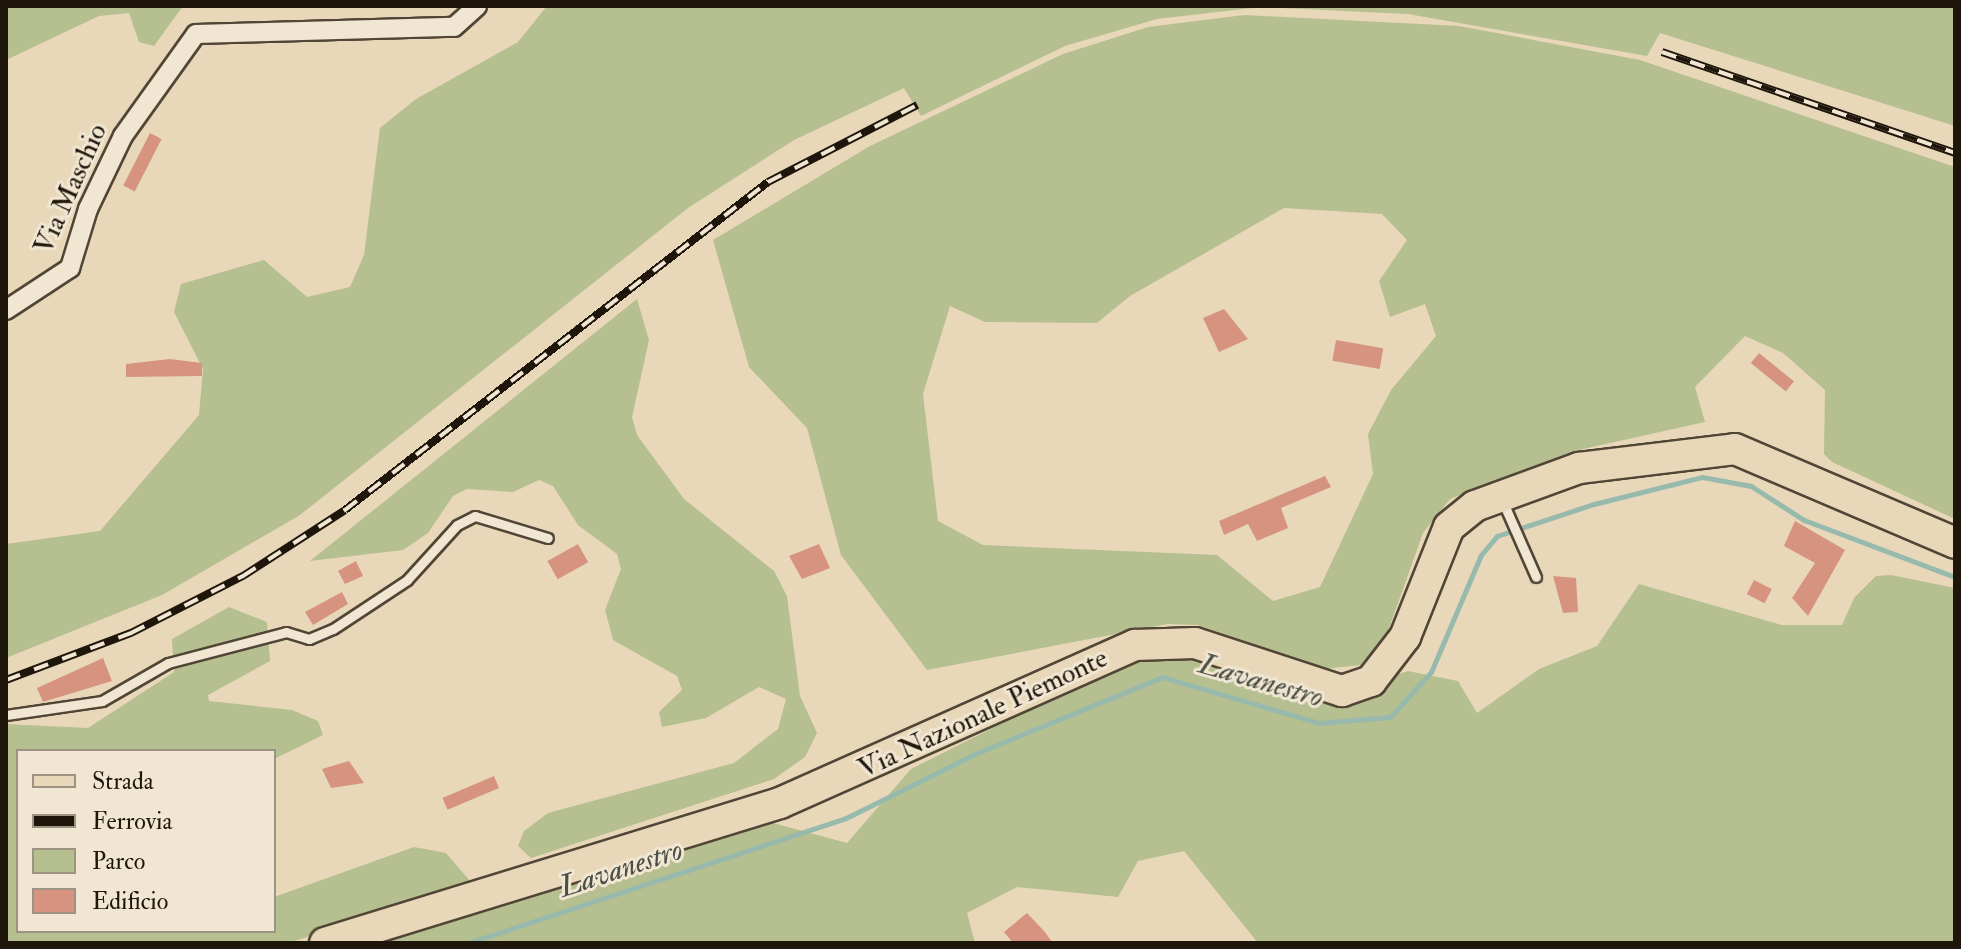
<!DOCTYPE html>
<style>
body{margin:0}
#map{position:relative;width:1961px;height:949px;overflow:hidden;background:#e8d8b9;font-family:"IM FELL Double Pica",serif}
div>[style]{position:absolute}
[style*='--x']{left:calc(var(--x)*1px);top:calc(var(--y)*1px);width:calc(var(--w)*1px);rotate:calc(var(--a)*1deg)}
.green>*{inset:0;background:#b5bf8f}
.stream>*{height:5px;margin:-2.5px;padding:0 2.5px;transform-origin:2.5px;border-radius:2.5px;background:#97baad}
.building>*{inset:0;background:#d69480;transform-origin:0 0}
.roads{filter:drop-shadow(2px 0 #514636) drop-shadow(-2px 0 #514636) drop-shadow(0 2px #514636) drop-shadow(0 -2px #514636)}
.lane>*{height:9px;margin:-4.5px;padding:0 4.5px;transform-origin:4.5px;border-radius:4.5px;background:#f0e6d2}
.street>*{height:18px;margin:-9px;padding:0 9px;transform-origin:9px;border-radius:9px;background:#f0e6d2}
.primary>*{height:30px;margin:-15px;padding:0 15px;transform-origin:15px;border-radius:15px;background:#e8d8b9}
.rail>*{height:8px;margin-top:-4px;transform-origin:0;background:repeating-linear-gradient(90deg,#f0e6d2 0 15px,#1f160b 0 30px);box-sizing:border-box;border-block:2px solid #1f160b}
span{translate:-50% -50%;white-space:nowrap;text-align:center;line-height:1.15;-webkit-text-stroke:6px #f0e6d2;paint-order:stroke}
.street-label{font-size:28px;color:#1f160b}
.water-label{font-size:30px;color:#494f44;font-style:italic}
.frame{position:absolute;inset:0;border:8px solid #1f160b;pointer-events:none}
.legend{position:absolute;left:16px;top:749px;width:260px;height:184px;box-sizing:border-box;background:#f0e6d2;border:2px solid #9c9382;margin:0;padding:10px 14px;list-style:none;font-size:24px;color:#1f160b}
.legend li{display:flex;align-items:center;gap:16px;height:40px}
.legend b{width:40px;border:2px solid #9c9382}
</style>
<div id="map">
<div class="green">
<div style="clip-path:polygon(6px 6px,183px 6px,154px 46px,139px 42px,129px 13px,99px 16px,6px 60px)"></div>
<div style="clip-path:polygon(547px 6px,1955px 6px,1955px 126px,1660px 33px,1647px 56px,1408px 14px,1261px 7px,1157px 19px,1065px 46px,921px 116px,904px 88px,794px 140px,688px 208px,300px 515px,162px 595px,6px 658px,6px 544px,100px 531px,199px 415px,203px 369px,174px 312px,181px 284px,264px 260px,307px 297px,350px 287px,364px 255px,380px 128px,416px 99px,518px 42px)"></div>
<div style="clip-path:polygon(evenodd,1244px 15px,1459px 26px,1640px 60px,1955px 167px,1955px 519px,1832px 462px,1824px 454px,1825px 390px,1783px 353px,1745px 336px,1695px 387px,1705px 422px,1574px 451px,1450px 499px,1423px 533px,1388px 631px,1361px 665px,1324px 669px,1198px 625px,1168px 624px,927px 670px,841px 555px,807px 428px,749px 367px,713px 240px,870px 146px,1063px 54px,1148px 27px,1244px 15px,1284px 208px,1382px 214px,1407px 240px,1379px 281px,1390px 317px,1425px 304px,1436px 336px,1391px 390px,1368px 434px,1373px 474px,1320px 587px,1273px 601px,1217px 555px,983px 545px,938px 521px,923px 394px,950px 306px,985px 322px,1097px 323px,1130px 296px,1284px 208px)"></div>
<div style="clip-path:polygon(637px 299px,649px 340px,632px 417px,637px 435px,684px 499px,774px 571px,787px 596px,800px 696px,817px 733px,805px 757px,774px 779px,531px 858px,518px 846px,524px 831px,548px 813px,734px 763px,778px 729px,786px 699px,759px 687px,706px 718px,662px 727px,659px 712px,682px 690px,677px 676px,613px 640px,605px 610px,621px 569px,617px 554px,578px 525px,553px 486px,539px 480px,513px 492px,467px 489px,453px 496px,428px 533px,403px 550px,310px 561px)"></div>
<div style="clip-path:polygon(1891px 575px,1955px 588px,1955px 943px,1258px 943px,1184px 851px,1138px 861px,1118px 897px,1017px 887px,967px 913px,975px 943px,377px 943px,762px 820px,847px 843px,911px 769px,1128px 660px,1187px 657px,1309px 703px,1408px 671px,1458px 681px,1477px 713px,1539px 669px,1597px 646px,1639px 584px,1782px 625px,1842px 625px,1854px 598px,1876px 576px)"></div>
<div style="clip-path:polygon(229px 607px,267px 622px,270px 661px,208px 695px,209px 701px,292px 710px,318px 721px,323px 735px,274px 759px,274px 751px,18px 751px,18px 931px,274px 931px,274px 897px,414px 847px,446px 853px,470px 881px,289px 943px,6px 943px,6px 724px,88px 728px,174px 672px,172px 639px)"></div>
</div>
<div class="stream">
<div style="--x:468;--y:943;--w:398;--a:-18.3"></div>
<div style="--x:846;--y:818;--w:146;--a:-26.4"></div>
<div style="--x:977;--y:753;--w:200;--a:-22.3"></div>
<div style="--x:1162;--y:677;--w:164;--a:16.3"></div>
<div style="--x:1319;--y:723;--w:71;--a:-4.8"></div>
<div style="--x:1390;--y:717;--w:61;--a:-47.7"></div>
<div style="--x:1431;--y:672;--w:127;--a:-66.9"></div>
<div style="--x:1481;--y:555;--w:25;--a:-50"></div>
<div style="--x:1497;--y:536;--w:102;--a:-18.3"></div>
<div style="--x:1594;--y:504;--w:111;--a:-14"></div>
<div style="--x:1702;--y:477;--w:50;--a:10.4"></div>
<div style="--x:1751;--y:486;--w:63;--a:32.7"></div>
<div style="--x:1804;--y:520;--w:161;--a:20.7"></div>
</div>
<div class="building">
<div style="left:150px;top:133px;width:13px;height:59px;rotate:27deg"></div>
<div style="clip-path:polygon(1224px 309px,1248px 339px,1219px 352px,1203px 318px)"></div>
<div style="left:1336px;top:340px;width:48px;height:21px;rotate:10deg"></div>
<div style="left:1759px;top:353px;width:45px;height:13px;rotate:39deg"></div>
<div style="clip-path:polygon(170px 359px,202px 363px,202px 376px,126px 377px,126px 364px)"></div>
<div style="clip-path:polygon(1325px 476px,1331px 487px,1281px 508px,1288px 528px,1257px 541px,1248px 524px,1224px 535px,1219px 521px)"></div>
<div style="clip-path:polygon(1795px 521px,1845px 550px,1808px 616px,1792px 598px,1815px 563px,1784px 546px)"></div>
<div style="left:578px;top:544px;width:21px;height:35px;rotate:61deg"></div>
<div style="clip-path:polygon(819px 544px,830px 568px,802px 579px,789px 556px)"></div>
<div style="clip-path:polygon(356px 561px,363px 576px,345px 584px,338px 571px)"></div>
<div style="clip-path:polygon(1553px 576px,1576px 578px,1578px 612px,1563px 613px)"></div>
<div style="left:1754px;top:580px;width:20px;height:16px;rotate:27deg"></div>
<div style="clip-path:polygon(342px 592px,348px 604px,313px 625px,305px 612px)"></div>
<div style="clip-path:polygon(103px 658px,112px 681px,43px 702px,37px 688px)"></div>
<div style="clip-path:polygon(349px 761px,364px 783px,331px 788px,322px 769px)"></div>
<div style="left:494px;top:776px;width:13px;height:56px;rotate:67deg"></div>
<div style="clip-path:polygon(1027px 913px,1044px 931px,1053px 943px,1013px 943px,1004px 932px)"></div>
</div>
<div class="roads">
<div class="lane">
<div style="--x:1502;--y:500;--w:84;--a:66.2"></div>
<div style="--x:6;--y:715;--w:97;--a:-8.3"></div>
<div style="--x:102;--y:701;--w:76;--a:-29.9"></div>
<div style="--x:168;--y:663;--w:122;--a:-14.7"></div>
<div style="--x:286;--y:632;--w:24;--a:17"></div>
<div style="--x:309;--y:639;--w:26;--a:-23"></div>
<div style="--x:333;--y:629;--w:89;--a:-33.5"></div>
<div style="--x:407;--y:580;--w:74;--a:-47.7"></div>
<div style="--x:457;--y:525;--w:20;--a:-27"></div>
<div style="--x:475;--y:516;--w:76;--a:16.8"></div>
</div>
<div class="street">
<div style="--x:6;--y:310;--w:77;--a:-33.3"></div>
<div style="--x:70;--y:268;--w:62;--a:-73"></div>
<div style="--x:88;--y:209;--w:81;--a:-64.4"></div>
<div style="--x:123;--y:136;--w:125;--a:-54.4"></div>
<div style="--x:196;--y:34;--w:258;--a:-1.6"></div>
<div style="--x:454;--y:27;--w:31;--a:-42"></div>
</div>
<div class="primary">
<div style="--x:325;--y:943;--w:476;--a:-17.1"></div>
<div style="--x:780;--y:803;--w:389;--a:-24"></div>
<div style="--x:1135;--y:645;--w:60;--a:-1.9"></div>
<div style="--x:1195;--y:643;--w:155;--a:18.1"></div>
<div style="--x:1342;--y:691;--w:31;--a:-19"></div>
<div style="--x:1371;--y:681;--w:56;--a:-52.3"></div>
<div style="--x:1405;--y:637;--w:118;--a:-68.2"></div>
<div style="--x:1449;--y:527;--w:33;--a:-39"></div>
<div style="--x:1475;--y:506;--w:111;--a:-20.1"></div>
<div style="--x:1579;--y:468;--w:157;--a:-6.9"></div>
<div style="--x:1735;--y:449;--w:239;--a:23.1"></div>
</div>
</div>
<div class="rail">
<div style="--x:1662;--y:52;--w:310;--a:19"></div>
<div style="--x:6;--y:680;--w:134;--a:-20.6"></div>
<div style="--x:131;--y:633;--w:126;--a:-27"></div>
<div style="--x:243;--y:576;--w:121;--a:-32.9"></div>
<div style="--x:345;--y:510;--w:535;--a:-37.79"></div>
<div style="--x:768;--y:182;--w:168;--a:-27.3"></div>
</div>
<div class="street-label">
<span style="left:71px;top:189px;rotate:-66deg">Via Maschio</span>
<span style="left:983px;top:714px;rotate:-25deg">Via Nazionale Piemonte</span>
</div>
<div class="water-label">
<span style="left:1261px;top:681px;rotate:16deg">Lavanestro</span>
<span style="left:621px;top:869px;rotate:-18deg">Lavanestro</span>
</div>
<div class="frame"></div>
<ul class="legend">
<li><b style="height:10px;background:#e8d8b9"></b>Strada</li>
<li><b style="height:10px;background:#1f160b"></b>Ferrovia</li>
<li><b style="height:22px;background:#b5bf8f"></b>Parco</li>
<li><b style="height:22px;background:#d69480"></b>Edificio</li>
</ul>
</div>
